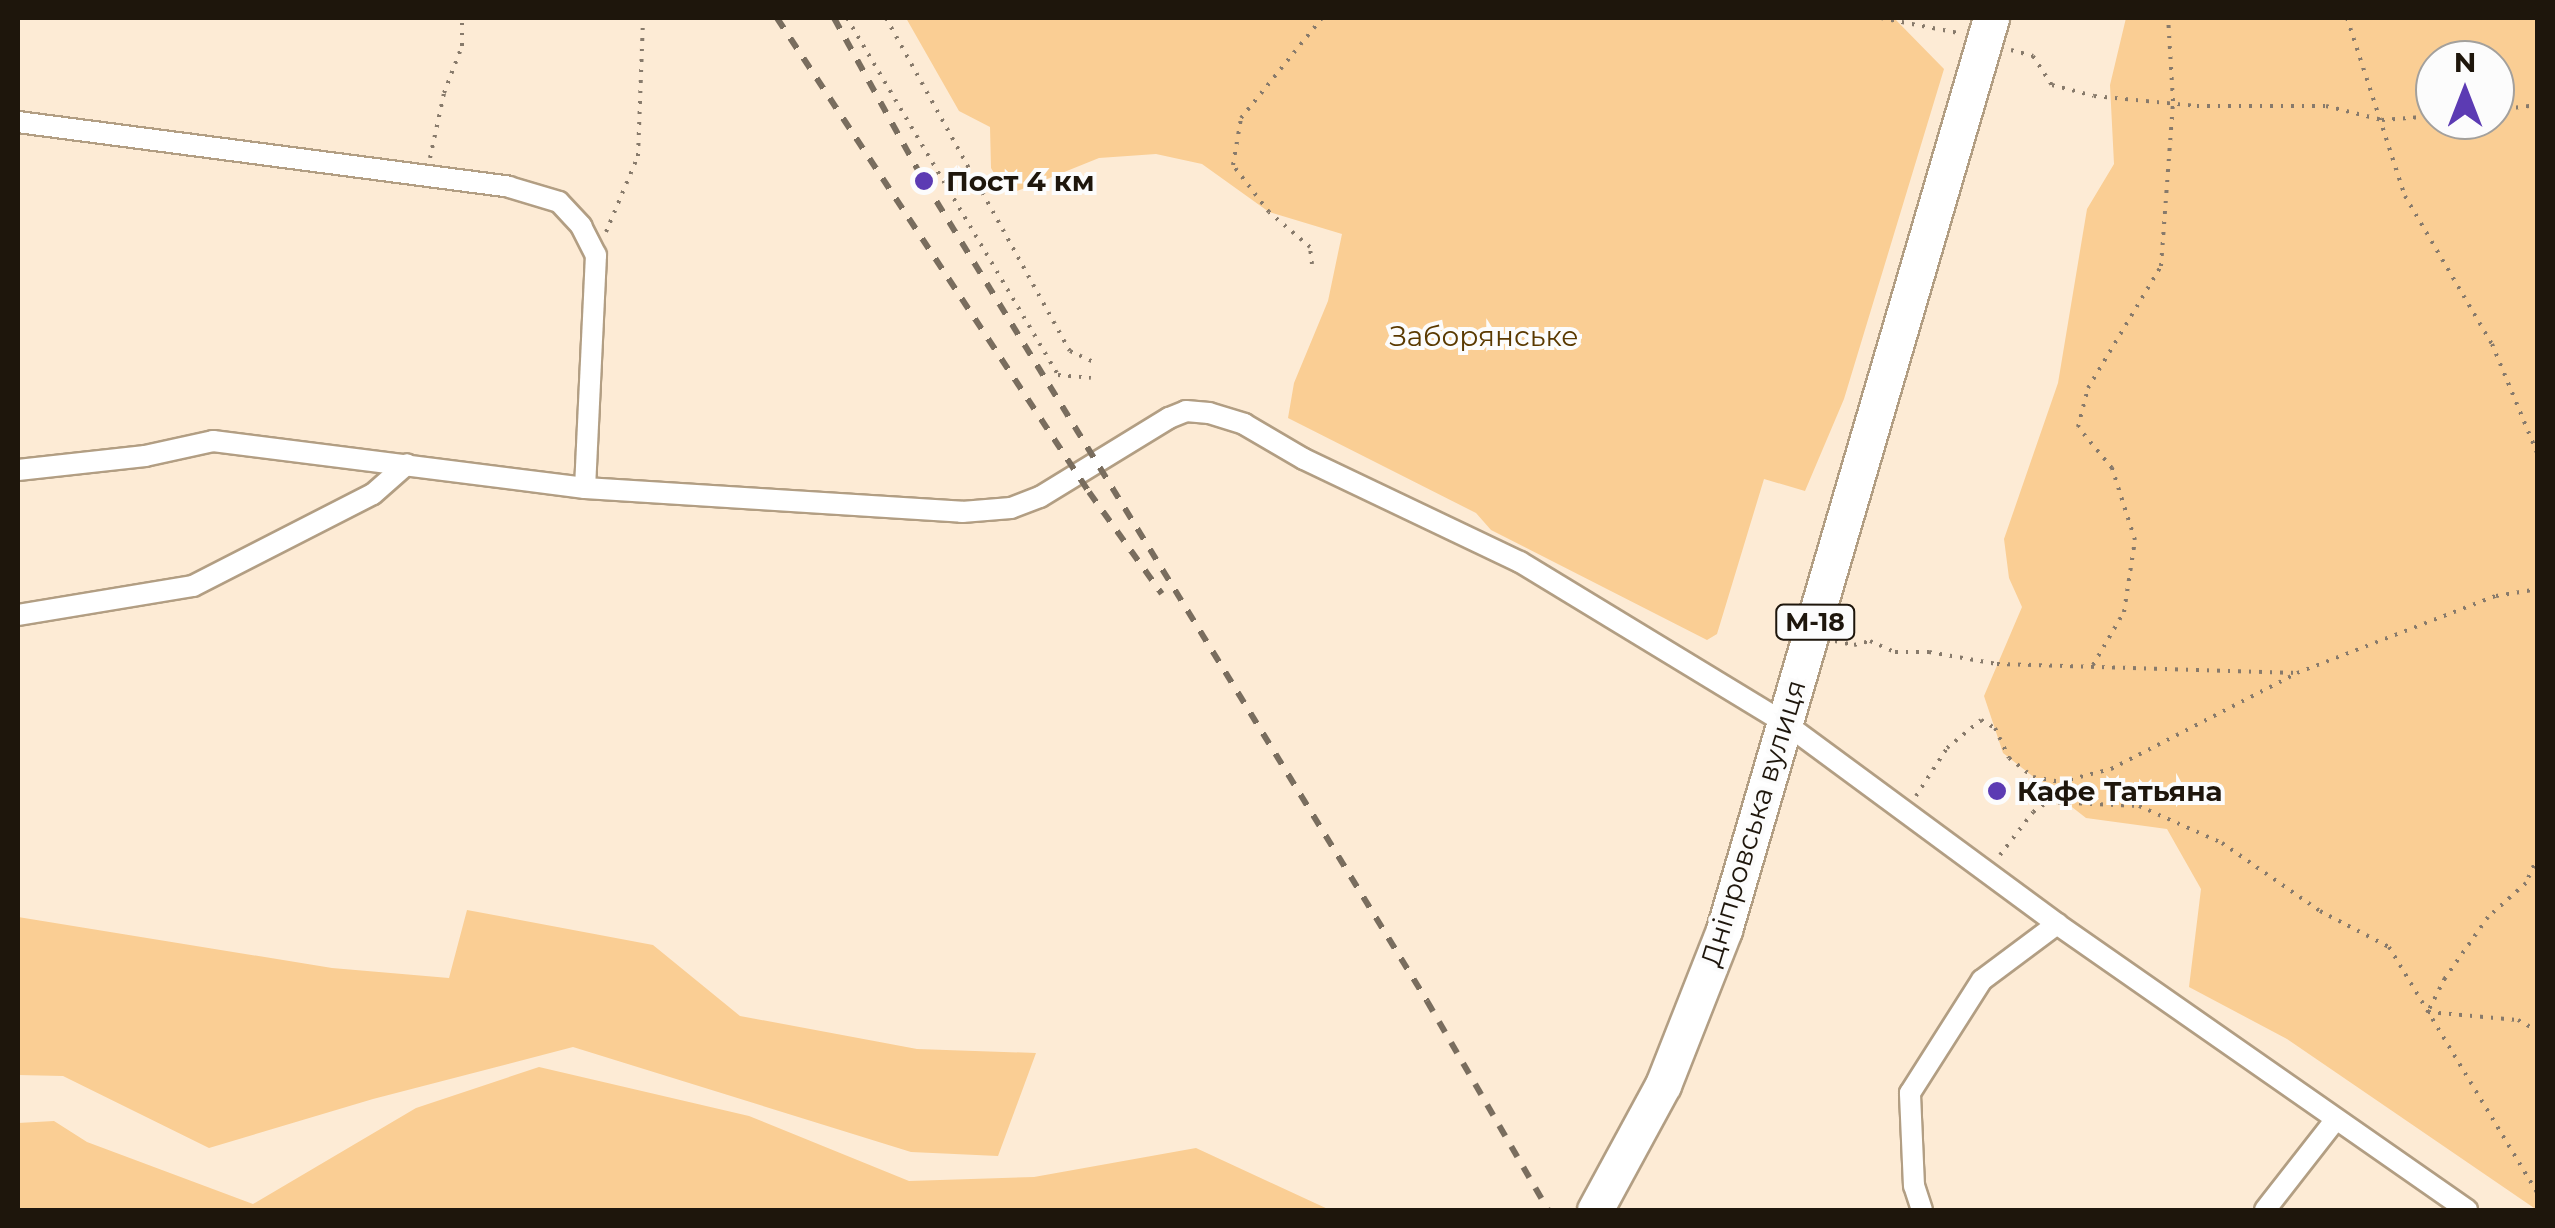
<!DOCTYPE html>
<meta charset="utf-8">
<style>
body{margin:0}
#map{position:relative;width:2555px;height:1228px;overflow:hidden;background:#fdebd5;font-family:Montserrat,sans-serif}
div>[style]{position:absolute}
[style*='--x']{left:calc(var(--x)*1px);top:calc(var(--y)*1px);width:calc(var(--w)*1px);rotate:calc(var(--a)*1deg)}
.green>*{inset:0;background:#face94}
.path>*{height:4px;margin-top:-2px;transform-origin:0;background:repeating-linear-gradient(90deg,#877a6b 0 2.5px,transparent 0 10.5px)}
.roads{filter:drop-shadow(2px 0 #b29e83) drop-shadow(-2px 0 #b29e83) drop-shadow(0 2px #b29e83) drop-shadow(0 -2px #b29e83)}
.street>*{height:20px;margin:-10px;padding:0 10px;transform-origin:10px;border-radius:10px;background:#fff}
.highway>*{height:35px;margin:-17.5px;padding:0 17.5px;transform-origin:17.5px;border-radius:17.5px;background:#fff}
.rail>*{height:6px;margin-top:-3px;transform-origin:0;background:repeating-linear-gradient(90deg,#796d5e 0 12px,transparent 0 24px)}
.dots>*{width:28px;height:28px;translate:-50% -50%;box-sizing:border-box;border:5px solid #fcfcfc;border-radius:50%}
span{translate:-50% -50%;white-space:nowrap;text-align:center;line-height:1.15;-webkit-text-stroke:8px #fcfcfc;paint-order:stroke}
.shield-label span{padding:2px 8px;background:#fcfcfc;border:2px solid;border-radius:8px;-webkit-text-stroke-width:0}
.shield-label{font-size:25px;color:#1e160c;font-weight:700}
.poi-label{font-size:28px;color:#1e160c;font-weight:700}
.left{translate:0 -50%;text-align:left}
.park-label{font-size:28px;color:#5a3900}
.street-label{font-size:28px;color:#1e160c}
.frame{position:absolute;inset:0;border:20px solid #1e160c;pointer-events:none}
.north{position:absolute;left:2415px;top:40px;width:100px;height:100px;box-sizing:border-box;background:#fcfcfc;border:2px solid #a3a09c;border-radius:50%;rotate:0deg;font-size:28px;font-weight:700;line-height:40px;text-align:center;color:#1e160c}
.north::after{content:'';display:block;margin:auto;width:35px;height:45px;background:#5c3bb3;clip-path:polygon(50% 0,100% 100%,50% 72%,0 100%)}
</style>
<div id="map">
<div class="green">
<div style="clip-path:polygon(906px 18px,1894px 18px,1944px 69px,1844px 399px,1805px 491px,1764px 479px,1717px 634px,1707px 640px,1491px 530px,1476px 513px,1288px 418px,1294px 383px,1328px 301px,1342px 234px,1269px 212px,1202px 164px,1156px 154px,1099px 158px,1007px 195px,991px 168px,990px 127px,959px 111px)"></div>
<div style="clip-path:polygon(evenodd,2126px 18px,2537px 18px,2537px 1210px,2287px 1039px,2189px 987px,2201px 889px,2167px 829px,2086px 818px,2003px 753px,1984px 696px,2022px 607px,2009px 578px,2004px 539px,2058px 383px,2087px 209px,2114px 164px,2110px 85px,2126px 18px,2435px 60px,2495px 60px,2495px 120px,2435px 120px,2435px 60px)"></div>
<div style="clip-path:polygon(467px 910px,653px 945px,740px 1016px,917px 1049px,1036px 1053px,998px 1156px,911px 1152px,573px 1047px,373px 1099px,209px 1148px,63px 1076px,18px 1075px,18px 917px,332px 968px,449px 978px)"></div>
<div style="clip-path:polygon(539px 1067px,749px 1116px,909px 1181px,1034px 1177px,1196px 1148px,1330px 1210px,18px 1210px,18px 1123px,54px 1121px,87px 1142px,253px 1204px,416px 1108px)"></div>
</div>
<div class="path">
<div style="--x:847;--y:18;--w:415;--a:59.4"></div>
<div style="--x:1058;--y:375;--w:33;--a:5"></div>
<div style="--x:886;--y:18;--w:380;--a:61.1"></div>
<div style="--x:1070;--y:351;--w:29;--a:25"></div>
<div style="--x:1881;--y:18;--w:79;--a:10.9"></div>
<div style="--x:2347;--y:18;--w:187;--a:72"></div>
<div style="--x:2405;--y:196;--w:172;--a:59.6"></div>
<div style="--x:2492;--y:344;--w:120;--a:67.5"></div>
<div style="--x:2011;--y:50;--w:23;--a:15"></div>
<div style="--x:2033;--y:56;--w:35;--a:57"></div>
<div style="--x:2052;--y:85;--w:43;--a:14.7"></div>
<div style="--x:2094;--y:96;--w:103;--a:5.5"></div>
<div style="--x:2197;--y:106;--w:129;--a:0"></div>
<div style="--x:2326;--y:106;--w:58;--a:14"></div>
<div style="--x:2382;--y:120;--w:53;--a:-4.3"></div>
<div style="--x:2495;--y:110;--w:43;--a:-6.6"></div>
<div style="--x:430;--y:158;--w:66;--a:-77.8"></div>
<div style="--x:444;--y:93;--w:50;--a:-69"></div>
<div style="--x:462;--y:46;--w:28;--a:-90"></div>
<div style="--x:606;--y:232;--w:82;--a:-67.2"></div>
<div style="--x:638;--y:156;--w:138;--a:-87.9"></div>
<div style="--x:1312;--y:264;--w:17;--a:-97"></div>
<div style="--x:1310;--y:247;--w:54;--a:-139.5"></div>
<div style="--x:1269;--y:212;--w:59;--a:-127.5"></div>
<div style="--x:1233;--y:165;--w:48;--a:-80.3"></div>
<div style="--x:1241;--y:118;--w:129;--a:-51"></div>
<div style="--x:1835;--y:641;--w:19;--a:12"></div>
<div style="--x:1854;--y:645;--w:16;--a:-14"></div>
<div style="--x:1870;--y:641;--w:27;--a:24"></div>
<div style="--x:1895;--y:652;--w:34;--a:0"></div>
<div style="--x:1929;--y:652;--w:69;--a:10"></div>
<div style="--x:1997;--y:664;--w:300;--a:1.7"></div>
<div style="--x:2297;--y:673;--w:213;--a:-21.2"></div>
<div style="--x:2496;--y:596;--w:43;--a:-9.5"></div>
<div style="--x:2093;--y:665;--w:61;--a:-59.7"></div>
<div style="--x:2124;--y:612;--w:73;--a:-81.3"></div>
<div style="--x:2135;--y:540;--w:76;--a:-107.7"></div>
<div style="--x:2112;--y:468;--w:53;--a:-129.7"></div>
<div style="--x:2078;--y:427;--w:40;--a:-75.6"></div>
<div style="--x:2088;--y:388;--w:142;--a:-59.1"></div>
<div style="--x:2161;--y:266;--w:165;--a:-85.8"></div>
<div style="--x:2173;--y:101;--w:83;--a:-93.4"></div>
<div style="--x:1916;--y:796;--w:57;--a:-57.1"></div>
<div style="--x:1947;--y:748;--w:44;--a:-39.5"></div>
<div style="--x:1981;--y:720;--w:16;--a:30"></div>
<div style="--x:1995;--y:728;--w:33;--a:65"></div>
<div style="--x:2009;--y:758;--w:31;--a:38"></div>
<div style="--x:2033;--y:777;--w:27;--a:10"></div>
<div style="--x:2060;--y:782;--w:53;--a:-14.3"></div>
<div style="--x:2111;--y:769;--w:205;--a:-27.3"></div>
<div style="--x:2000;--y:855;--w:54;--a:-52.5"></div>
<div style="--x:2033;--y:812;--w:18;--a:-34"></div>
<div style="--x:2048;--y:802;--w:91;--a:2.5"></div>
<div style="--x:2139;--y:806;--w:91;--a:24"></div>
<div style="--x:2222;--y:843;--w:119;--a:34.8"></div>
<div style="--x:2320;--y:911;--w:78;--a:27.6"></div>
<div style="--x:2389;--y:947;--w:288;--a:58.9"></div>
<div style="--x:2538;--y:856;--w:30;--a:114"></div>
<div style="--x:2526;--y:883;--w:51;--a:138.2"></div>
<div style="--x:2488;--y:917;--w:75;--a:125.2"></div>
<div style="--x:2445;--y:978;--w:38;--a:117"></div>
<div style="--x:2428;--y:1012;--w:90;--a:5.1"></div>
<div style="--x:2518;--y:1020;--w:23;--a:29"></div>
</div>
<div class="roads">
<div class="street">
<div style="--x:18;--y:122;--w:495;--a:7.5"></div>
<div style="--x:509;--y:187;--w:52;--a:16.7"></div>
<div style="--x:559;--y:202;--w:33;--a:47"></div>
<div style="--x:581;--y:226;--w:33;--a:63"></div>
<div style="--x:596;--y:255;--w:233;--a:92.7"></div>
<div style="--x:18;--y:470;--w:128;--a:-6.3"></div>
<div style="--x:145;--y:456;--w:70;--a:-12.4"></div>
<div style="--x:213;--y:441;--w:375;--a:7.2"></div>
<div style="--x:585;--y:488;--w:378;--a:3.6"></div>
<div style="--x:962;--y:512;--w:49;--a:-4.7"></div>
<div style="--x:1011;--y:508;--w:31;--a:-21"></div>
<div style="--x:1040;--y:497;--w:151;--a:-31.5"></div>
<div style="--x:1169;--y:418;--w:18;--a:-22"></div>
<div style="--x:1186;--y:411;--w:23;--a:5"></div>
<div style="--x:1209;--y:413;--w:37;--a:17"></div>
<div style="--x:1244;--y:424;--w:69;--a:30.3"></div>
<div style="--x:1304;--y:459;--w:239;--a:25.5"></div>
<div style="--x:1520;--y:562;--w:311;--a:31.3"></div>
<div style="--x:1786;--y:724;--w:337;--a:36.4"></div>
<div style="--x:2057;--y:924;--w:500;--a:34.9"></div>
<div style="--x:18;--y:615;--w:177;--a:-9.4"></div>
<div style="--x:193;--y:586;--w:202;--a:-27.1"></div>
<div style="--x:373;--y:494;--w:45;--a:-41.4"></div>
<div style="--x:1922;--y:1210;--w:25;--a:-108"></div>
<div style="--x:1914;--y:1186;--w:93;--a:-92.5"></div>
<div style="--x:1910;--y:1093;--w:134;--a:-57.5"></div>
<div style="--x:1982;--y:980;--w:94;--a:-36.7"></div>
<div style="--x:2265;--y:1210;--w:115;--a:-52"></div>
</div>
<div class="highway">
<div style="--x:1595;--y:1210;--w:142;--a:-61.5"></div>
<div style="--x:1663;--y:1085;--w:167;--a:-68.5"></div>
<div style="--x:1724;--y:930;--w:950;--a:-73.68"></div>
</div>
</div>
<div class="rail">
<div style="--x:777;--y:18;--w:567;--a:56.65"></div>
<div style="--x:1089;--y:492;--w:125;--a:54.4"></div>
<div style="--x:834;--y:18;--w:186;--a:61.1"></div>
<div style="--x:924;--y:181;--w:962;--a:58.47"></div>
<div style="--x:1427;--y:1001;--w:241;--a:59.9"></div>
</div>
<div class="dots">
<div style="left:924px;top:181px;background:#5c3bb3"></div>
<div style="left:1997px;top:791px;background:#5c3bb3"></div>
</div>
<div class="shield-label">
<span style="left:1815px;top:622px">М-18</span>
</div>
<div class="poi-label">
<span class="left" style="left:946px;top:181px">Пост 4 км</span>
<span class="left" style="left:2017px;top:791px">Кафе Татьяна</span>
</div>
<div class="park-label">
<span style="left:1484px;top:336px">Заборянське</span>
</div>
<div class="street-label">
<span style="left:1753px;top:823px;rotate:-73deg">Дніпровська вулиця</span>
</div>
<div class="frame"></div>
<div class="north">N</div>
</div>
